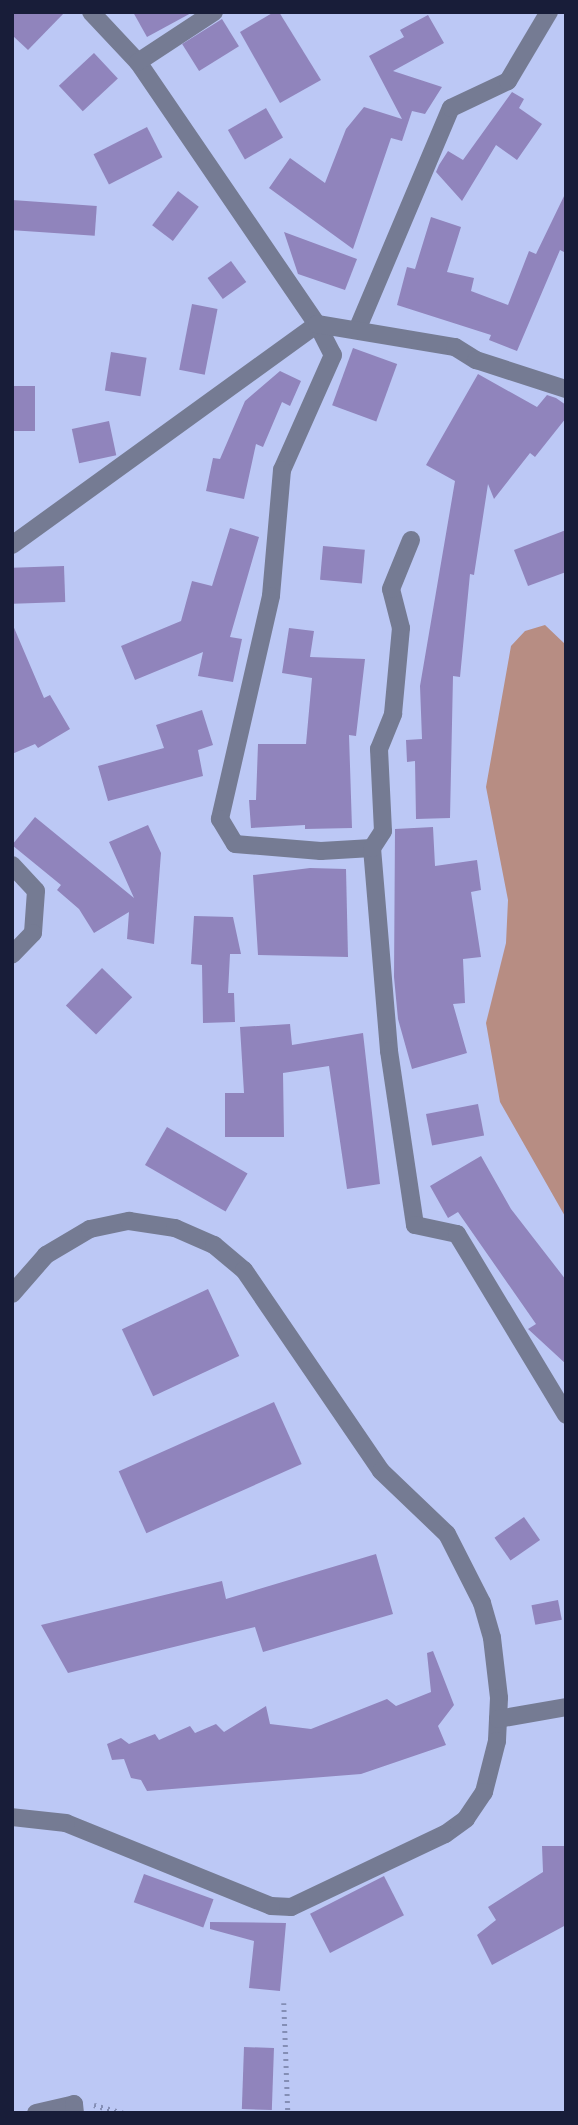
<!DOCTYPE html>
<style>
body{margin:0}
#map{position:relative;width:578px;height:2125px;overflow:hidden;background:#bcc8f5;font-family:Raleway,sans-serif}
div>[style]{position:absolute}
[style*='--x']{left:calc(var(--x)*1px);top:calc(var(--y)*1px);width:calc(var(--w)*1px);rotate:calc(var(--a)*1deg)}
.green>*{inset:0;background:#b78d83}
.building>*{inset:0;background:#9084bc;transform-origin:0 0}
.path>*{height:4.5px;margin-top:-2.25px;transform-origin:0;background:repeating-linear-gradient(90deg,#848eb5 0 2px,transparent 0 7px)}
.minor>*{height:18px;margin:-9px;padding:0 9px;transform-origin:9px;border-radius:9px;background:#757b93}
span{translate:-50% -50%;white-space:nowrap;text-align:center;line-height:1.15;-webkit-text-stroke:7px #ced6f4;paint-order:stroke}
.frame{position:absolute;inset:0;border:14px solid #181d39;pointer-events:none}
</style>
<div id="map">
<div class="green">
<div style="clip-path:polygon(545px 625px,566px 645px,566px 1218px,500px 1102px,486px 1023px,506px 943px,508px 900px,486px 787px,511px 646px,525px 631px)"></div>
</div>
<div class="building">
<div style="clip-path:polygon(12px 12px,65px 12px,28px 50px,12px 35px)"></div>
<div style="clip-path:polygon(133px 12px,193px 12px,147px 37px)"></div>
<div style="clip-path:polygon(274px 12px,279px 12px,321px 80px,280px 103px,240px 32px)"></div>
<div style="clip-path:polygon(428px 15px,444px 43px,393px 71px,442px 87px,425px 114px,412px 111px,402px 141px,391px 138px,353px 249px,269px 188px,290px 158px,325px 183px,346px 129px,364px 107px,402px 119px,369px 56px,404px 37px,400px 30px)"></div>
<div style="left:222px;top:19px;width:32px;height:47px;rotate:58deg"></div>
<div style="left:94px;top:53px;width:35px;height:48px;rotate:47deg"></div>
<div style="clip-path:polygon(512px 92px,524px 99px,519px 108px,542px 124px,517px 160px,496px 145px,462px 201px,436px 172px,439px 165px,448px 151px,463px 160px)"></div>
<div style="left:266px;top:108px;width:34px;height:44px;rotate:60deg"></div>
<div style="left:147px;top:127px;width:34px;height:60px;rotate:63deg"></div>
<div style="left:178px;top:191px;width:26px;height:43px;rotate:37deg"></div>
<div style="clip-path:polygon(566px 192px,566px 253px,560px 250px,517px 351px,489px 340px,491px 335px,397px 305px,407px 267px,415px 269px,431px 217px,461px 227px,447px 272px,474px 278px,471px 291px,508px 305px,529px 251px,536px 254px)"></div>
<div style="left:12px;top:200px;width:85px;height:30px;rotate:4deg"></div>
<div style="clip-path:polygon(284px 232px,357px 259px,345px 290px,298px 274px)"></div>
<div style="left:231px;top:261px;width:26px;height:29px;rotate:54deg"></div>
<div style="left:192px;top:304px;width:26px;height:67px;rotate:11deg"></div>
<div style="left:353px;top:348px;width:47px;height:61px;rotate:20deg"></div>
<div style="left:111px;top:352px;width:36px;height:39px;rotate:9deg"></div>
<div style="clip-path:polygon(280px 371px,301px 381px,290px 406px,282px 402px,263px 447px,256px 444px,244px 499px,206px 491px,213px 458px,220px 459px,245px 401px)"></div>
<div style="clip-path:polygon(478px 374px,537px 407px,547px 395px,556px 398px,566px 405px,566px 418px,535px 457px,530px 453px,494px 499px,488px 484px,474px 575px,470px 574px,460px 677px,453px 676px,450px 818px,416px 819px,415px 761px,407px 762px,406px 740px,422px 739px,420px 686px,455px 481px,426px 465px)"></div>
<div style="left:12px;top:386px;width:23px;height:45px"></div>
<div style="left:109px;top:421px;width:35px;height:38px;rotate:78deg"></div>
<div style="clip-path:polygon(230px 528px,259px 537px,230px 637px,242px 639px,233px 682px,198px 676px,203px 652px,135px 680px,121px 646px,181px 621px,192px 581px,212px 586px)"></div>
<div style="clip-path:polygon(566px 530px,566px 572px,528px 586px,514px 550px)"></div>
<div style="left:323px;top:546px;width:42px;height:34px;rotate:5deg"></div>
<div style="left:64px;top:566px;width:36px;height:52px;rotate:88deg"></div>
<div style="clip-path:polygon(12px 623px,44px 698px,50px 695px,70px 729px,38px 748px,35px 744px,12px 754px)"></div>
<div style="clip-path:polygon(289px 628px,314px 631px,310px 657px,365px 659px,356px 736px,349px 735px,352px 828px,305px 829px,305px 825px,251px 828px,249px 800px,256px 800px,258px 744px,306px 744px,312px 678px,282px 673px)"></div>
<div style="clip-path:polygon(202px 710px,213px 745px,198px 750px,203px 776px,108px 801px,98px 766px,164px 748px,156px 725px)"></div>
<div style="clip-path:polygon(35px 817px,134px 898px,109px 842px,148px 825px,161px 853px,154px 944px,127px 939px,129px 912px,94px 933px,79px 909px,57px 890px,61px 885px,12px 845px)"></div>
<div style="clip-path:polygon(433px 827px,435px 866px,477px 860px,481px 890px,471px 892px,481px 957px,463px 959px,465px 1003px,453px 1004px,467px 1053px,412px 1069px,398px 1019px,394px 977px,395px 829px)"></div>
<div style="clip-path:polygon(310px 868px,346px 869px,348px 957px,258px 955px,253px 875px)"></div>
<div style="clip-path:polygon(194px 916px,233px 917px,241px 954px,230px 954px,228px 993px,234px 993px,235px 1022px,203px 1023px,202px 965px,191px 964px)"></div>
<div style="left:102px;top:968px;width:42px;height:52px;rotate:44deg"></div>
<div style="clip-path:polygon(290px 1024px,292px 1045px,363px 1033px,380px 1184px,347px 1189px,329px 1066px,283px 1073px,284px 1137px,225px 1137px,225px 1093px,244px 1093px,240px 1027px)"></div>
<div style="left:478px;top:1104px;width:32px;height:53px;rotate:79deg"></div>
<div style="left:167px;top:1127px;width:93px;height:44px;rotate:30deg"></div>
<div style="clip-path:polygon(481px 1156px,511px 1209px,566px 1280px,566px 1364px,528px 1329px,536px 1324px,458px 1212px,448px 1218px,430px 1186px)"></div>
<div style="left:208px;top:1289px;width:74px;height:95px;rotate:65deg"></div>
<div style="left:274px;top:1402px;width:68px;height:170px;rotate:66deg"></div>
<div style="left:524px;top:1517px;width:28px;height:36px;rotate:55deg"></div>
<div style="clip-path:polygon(376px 1554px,393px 1614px,263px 1652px,255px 1627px,68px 1673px,41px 1625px,222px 1581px,226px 1599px)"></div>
<div style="left:558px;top:1600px;width:20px;height:27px;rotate:79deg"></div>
<div style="clip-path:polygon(433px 1651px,454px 1705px,438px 1726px,446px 1745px,361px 1774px,147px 1791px,141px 1780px,131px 1778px,124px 1759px,112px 1760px,107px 1744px,121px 1738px,129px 1744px,155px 1734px,159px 1740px,190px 1726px,195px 1733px,216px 1724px,224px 1732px,266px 1706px,270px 1724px,311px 1729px,387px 1699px,396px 1706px,431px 1692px,427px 1653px)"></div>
<div style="clip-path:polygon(542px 1846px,566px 1846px,566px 1925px,492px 1965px,477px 1935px,496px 1920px,488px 1907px,543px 1872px)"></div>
<div style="left:144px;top:1874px;width:74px;height:30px;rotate:20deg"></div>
<div style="left:384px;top:1876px;width:44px;height:83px;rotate:63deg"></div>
<div style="clip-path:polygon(210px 1922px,286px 1923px,280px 1991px,249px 1988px,254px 1941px,210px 1929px)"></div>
<div style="left:244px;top:2047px;width:30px;height:62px;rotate:2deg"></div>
</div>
<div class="path">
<div style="--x:284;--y:2003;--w:110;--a:87.9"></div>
<div style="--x:94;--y:2105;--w:30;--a:15"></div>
</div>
<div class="minor">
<div style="--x:91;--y:12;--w:69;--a:46.8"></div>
<div style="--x:138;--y:62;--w:317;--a:55.7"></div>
<div style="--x:317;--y:324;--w:35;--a:63"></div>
<div style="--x:333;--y:355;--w:126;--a:113.9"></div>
<div style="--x:282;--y:470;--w:126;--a:95"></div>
<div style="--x:271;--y:596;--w:229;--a:102.9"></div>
<div style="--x:220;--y:819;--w:29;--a:59"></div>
<div style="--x:235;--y:844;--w:86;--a:4.7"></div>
<div style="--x:321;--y:851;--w:51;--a:-3.4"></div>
<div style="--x:372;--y:848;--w:204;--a:85.2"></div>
<div style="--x:389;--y:1051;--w:176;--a:81.5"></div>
<div style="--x:415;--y:1225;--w:43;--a:12.1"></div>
<div style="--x:457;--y:1234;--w:211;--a:58.9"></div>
<div style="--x:138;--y:62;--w:91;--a:-33.3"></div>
<div style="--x:357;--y:330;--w:241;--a:-67.1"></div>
<div style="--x:451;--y:108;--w:63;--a:-25.3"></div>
<div style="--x:508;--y:81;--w:80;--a:-59.3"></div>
<div style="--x:12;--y:545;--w:377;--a:-35.9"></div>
<div style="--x:317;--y:324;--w:140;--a:9.5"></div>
<div style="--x:455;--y:347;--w:25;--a:32"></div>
<div style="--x:476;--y:360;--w:95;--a:17.9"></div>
<div style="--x:372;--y:848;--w:20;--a:-57"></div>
<div style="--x:383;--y:831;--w:82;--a:-92.8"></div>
<div style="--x:379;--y:749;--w:38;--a:-68"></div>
<div style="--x:393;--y:714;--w:86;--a:-84.7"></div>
<div style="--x:401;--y:628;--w:40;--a:-104.4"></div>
<div style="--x:391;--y:589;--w:53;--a:-67.8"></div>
<div style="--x:12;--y:865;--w:35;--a:47"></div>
<div style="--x:36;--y:891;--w:42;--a:94.1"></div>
<div style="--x:33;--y:933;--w:30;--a:134"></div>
<div style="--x:12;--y:1294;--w:52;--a:-48.9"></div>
<div style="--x:46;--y:1255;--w:51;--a:-30.6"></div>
<div style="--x:90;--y:1229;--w:40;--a:-12"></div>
<div style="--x:129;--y:1221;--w:47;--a:8.7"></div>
<div style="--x:175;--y:1228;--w:43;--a:23.6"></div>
<div style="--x:214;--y:1245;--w:39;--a:40"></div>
<div style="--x:244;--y:1270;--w:243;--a:55.7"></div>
<div style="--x:381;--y:1471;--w:91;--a:43.7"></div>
<div style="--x:447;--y:1534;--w:77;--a:63.1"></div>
<div style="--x:482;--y:1603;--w:36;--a:74"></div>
<div style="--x:492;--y:1638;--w:60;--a:83.3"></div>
<div style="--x:499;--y:1698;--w:43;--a:92.7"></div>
<div style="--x:497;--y:1741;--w:53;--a:104.3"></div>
<div style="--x:484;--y:1792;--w:32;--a:124"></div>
<div style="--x:466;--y:1819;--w:26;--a:144"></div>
<div style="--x:445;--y:1834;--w:170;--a:154.6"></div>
<div style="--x:291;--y:1907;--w:20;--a:-177"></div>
<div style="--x:271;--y:1906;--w:221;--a:-158"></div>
<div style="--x:66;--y:1823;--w:54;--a:-173.7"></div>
<div style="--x:498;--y:1719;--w:69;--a:-10"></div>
<div style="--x:36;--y:2113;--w:39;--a:-13"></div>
<div style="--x:74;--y:2104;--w:9;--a:84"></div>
</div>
<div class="frame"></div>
</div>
